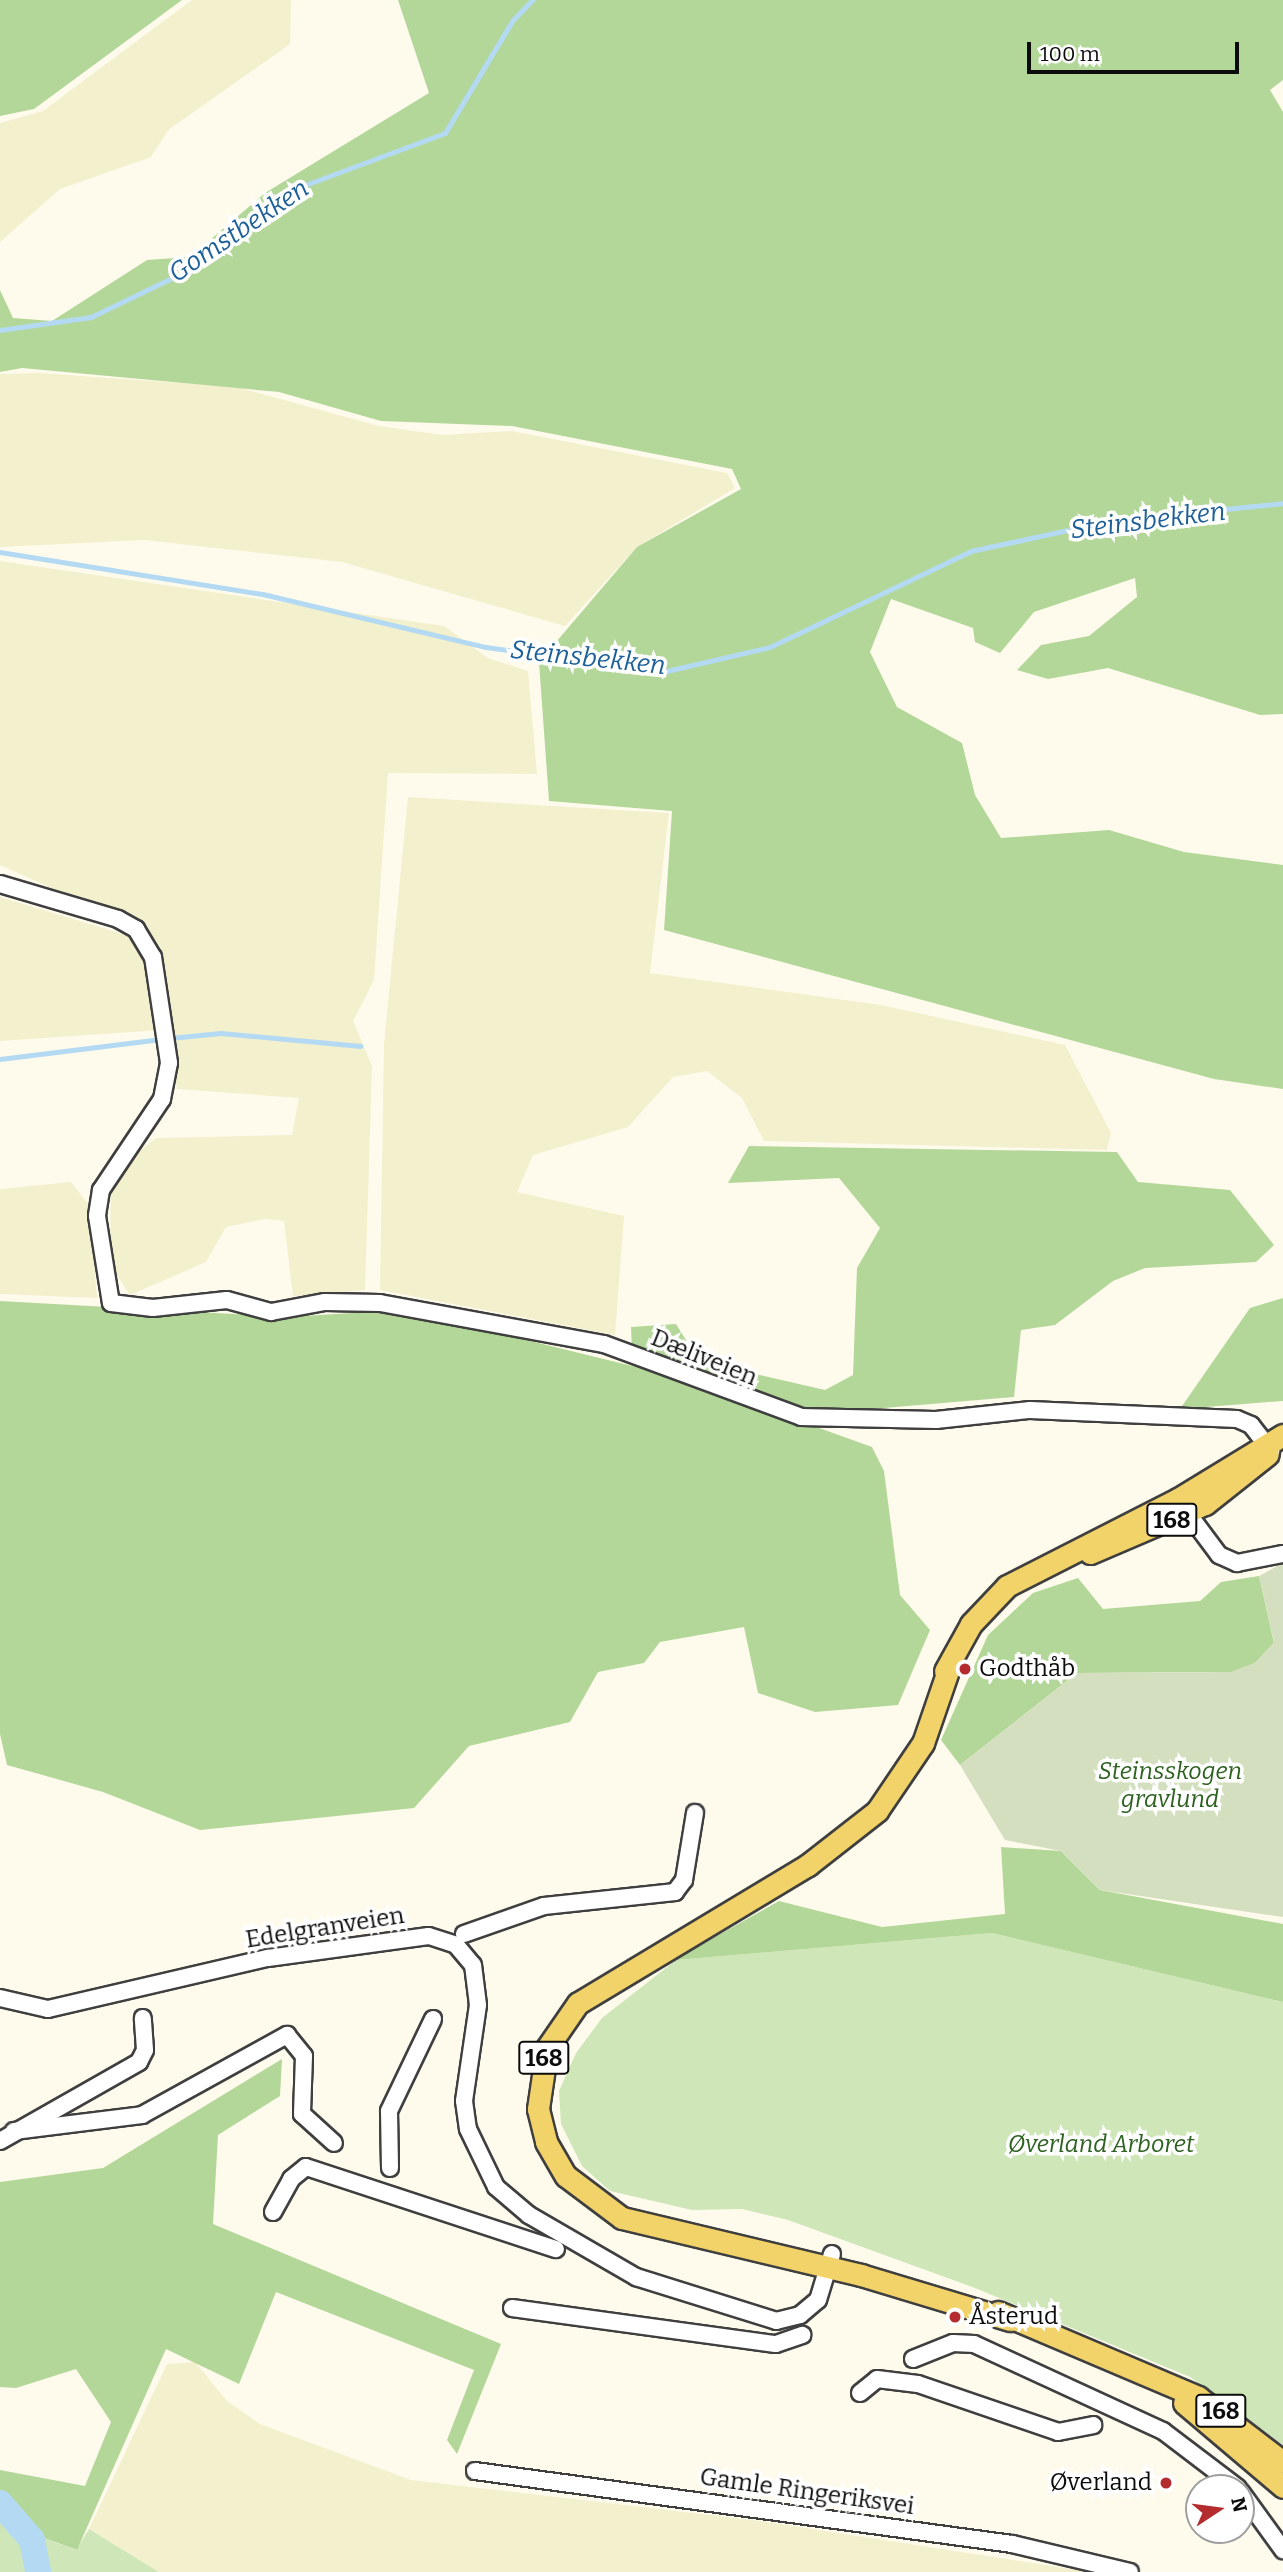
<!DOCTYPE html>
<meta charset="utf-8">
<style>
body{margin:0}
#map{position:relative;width:1283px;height:2572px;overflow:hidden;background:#fefbed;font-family:Bitter,serif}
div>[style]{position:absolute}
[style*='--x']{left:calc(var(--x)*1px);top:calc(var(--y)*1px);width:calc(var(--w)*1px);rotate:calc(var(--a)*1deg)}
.farmland>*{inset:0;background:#f3f0ce}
.green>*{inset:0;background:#cfe7b8}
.forest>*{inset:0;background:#b3d798}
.cemetery>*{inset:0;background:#d4dfbf}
.stream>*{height:4.5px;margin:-2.25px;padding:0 2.25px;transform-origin:2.25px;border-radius:2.25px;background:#b4daf3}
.river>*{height:26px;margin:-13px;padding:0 13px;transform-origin:13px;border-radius:13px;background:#b4daf3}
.roads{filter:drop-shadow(2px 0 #3f3f3f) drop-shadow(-2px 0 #3f3f3f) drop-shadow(0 2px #3f3f3f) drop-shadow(0 -2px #3f3f3f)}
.minor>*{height:16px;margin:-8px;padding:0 8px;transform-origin:8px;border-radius:8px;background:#fff}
.major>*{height:21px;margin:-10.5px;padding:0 10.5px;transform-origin:10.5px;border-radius:10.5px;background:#f2d369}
.dots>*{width:19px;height:19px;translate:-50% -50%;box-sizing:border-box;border:4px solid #fff;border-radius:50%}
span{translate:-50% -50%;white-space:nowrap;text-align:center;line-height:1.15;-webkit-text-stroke:7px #fff;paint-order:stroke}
.shield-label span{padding:2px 5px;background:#fff;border:2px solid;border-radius:5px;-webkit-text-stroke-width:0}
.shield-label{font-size:23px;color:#0c0c0c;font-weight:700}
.street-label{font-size:24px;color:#0c0c0c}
.poi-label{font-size:24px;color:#0c0c0c}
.left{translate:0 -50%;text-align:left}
.right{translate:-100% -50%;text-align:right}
.park-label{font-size:24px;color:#2c6120;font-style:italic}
.water-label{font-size:26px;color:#1c5f98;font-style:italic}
.north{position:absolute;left:1185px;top:2474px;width:70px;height:70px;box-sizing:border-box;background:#fff;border:2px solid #9e9e9e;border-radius:50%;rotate:77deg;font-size:19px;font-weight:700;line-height:28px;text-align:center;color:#0c0c0c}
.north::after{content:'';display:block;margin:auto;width:24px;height:32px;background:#b52c2f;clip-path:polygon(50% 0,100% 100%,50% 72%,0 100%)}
.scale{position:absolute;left:1027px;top:42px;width:212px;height:32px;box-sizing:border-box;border:4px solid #0c0c0c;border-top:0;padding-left:9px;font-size:21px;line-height:24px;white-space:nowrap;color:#0c0c0c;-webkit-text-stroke:5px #fff;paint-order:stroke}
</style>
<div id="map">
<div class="farmland">
<div style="clip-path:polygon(192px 0,291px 0,290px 44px,168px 130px,151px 157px,60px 189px,0 242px,0 123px,43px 111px)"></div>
<div style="clip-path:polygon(39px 373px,237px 387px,379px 426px,443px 435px,512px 431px,727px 473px,735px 488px,637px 547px,565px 626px,342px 562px,144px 540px,0 547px,0 374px)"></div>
<div style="clip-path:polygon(0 561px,444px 626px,488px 658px,528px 671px,537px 774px,388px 773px,374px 980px,353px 1021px,372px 1066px,365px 1290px,293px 1296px,284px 1221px,265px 1219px,226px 1227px,206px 1262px,130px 1295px,110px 1265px,111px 1174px,156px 1138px,292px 1135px,299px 1098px,177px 1089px,163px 970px,143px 929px,0 865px)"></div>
<div style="clip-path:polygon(408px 797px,669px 813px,650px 973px,881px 1005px,1065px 1045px,1111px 1133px,1107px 1150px,764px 1141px,742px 1098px,707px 1071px,673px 1077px,628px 1127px,533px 1155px,517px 1192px,624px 1216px,615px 1335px,380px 1290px,384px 1044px)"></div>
<div style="clip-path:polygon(0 897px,126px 935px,142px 955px,161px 1030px,0 1041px)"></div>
<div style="clip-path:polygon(71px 1182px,89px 1205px,97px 1298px,0 1294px,0 1189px)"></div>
<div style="clip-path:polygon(195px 2362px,227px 2401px,260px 2424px,411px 2480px,761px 2521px,1090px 2572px,159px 2572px,89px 2529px,167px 2364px)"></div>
</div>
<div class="green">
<div style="clip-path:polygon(992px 1933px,1283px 2002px,1283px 2445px,1190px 2377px,975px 2288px,788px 2220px,742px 2209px,692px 2210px,610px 2191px,582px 2166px,561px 2124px,559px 2091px,576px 2053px,602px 2018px,676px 1960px)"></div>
<div style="clip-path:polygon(0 2522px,76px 2550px,89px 2529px,159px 2572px,0 2572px)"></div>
</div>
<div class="forest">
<div style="clip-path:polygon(0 0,182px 0,34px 109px,0 116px)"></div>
<div style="clip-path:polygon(398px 0,1283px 0,1283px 80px,1270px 90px,1283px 112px,1283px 714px,1260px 715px,1108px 668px,1048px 679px,1017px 670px,1041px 645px,1089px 636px,1137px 597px,1135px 578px,1034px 612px,1000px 653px,975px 642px,973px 628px,891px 599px,870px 652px,897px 707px,962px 743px,975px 795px,1001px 838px,1109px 830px,1184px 852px,1283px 865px,1283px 1089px,1214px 1079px,664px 930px,672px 811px,549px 801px,539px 662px,637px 547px,741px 489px,732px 469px,512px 426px,381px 421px,279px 392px,22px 368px,0 372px,0 290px,13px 318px,52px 321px,147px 260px,190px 257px,265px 193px,429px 93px)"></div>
<div style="clip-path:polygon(749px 1146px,1117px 1152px,1138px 1182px,1230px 1190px,1274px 1245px,1256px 1262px,1145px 1268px,1113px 1281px,1055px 1325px,1021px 1330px,1014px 1397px,860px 1410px,799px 1407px,632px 1351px,631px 1327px,676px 1324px,699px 1361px,825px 1390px,853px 1375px,857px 1268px,880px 1228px,839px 1178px,728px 1183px)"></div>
<div style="clip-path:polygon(1283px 1298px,1283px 1401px,1180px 1409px,1250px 1308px)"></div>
<div style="clip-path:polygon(0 1301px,285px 1317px,404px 1310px,677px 1377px,872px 1447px,884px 1471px,900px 1595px,930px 1630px,898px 1705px,815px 1712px,758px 1693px,744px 1627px,660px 1642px,644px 1663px,598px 1672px,570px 1722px,469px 1746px,414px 1808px,200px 1830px,103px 1792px,7px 1765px,0 1734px)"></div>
<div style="clip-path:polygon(1259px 1576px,1274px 1643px,1255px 1663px,1232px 1672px,1077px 1673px,960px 1765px,941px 1740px,988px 1635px,1033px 1593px,1078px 1578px,1103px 1609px,1200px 1601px,1221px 1582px)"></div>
<div style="clip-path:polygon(1001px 1847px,1061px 1851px,1100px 1890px,1283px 1924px,1283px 2002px,992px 1933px,676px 1960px,621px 1990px,779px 1901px,882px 1927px,1005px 1914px)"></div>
<div style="clip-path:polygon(282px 2059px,280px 2096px,218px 2135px,213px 2224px,501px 2344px,457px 2454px,447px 2440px,474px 2370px,276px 2292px,239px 2384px,166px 2349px,77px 2550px,0 2522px,0 2470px,85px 2486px,111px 2422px,76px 2369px,16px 2388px,0 2387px,0 2182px,103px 2168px)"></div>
</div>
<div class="cemetery">
<div style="clip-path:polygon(1283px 1563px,1283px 1917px,1100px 1890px,1061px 1851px,1005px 1840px,960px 1765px,1077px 1673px,1231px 1672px,1255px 1663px,1274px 1642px,1259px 1576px)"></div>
</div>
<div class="stream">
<div style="--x:0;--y:330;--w:92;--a:-8.1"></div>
<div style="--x:91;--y:317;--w:113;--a:-25.7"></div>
<div style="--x:193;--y:268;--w:134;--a:-37.1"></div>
<div style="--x:300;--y:187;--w:155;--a:-20.4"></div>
<div style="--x:445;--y:133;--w:132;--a:-59"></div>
<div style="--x:513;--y:20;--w:28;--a:-46"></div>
<div style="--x:0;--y:552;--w:266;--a:9.1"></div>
<div style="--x:263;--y:594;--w:229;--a:13.4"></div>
<div style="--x:486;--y:647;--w:183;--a:7.6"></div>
<div style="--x:667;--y:671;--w:106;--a:-13.1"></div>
<div style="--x:770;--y:647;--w:223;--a:-25.5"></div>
<div style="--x:971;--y:551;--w:142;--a:-12.2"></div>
<div style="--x:1110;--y:521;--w:174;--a:-5.9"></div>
<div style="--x:170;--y:1038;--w:51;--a:-5.6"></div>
<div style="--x:221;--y:1033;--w:140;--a:5.3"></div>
<div style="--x:0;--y:1059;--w:162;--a:-7.1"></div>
</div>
<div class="river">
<div style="--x:0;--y:2503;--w:49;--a:49.1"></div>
<div style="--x:32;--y:2540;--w:33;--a:79"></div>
</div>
<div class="roads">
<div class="minor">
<div style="--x:0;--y:884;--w:123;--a:16.5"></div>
<div style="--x:118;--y:919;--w:21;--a:29"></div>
<div style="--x:136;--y:929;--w:33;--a:59"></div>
<div style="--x:153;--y:957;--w:107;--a:81.4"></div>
<div style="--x:169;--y:1063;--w:37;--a:101"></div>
<div style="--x:162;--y:1099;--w:110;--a:123.8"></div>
<div style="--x:101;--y:1190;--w:26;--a:99"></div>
<div style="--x:97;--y:1216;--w:88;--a:80.9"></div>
<div style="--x:111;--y:1303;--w:42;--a:6.8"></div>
<div style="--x:153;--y:1308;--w:74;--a:-6.2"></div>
<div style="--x:227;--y:1300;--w:46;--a:15.3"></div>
<div style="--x:271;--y:1312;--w:55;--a:-10.5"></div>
<div style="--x:325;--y:1302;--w:55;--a:1"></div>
<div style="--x:380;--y:1303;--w:228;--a:10.4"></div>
<div style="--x:604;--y:1344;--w:210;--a:20.3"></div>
<div style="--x:801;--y:1417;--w:135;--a:1.3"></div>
<div style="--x:936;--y:1420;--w:95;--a:-6.1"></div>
<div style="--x:1030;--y:1410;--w:207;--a:2.5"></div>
<div style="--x:1237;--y:1419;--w:15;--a:23"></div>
<div style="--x:1251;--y:1425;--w:33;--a:52"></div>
<div style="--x:1181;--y:1504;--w:64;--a:53.3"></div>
<div style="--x:1219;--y:1555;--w:20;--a:24"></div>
<div style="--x:1237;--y:1563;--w:47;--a:-11.1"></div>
<div style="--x:464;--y:1934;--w:85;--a:-19.3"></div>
<div style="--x:544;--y:1906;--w:132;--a:-6.1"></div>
<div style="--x:675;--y:1892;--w:15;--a:-53"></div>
<div style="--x:684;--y:1880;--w:68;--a:-80.7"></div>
<div style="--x:0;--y:1998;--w:49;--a:12.9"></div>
<div style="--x:48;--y:2009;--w:226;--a:-13.1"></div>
<div style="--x:268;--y:1958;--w:162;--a:-7.8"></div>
<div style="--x:429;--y:1936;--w:28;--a:18"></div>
<div style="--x:456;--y:1945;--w:26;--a:50"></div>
<div style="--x:473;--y:1965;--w:40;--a:82.9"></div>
<div style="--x:478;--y:2005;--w:97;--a:98.3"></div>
<div style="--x:464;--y:2101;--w:28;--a:82"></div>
<div style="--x:468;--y:2129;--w:64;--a:64.2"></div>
<div style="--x:496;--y:2187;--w:43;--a:40.3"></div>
<div style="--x:529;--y:2215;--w:124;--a:30.1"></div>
<div style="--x:636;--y:2277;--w:147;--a:17.4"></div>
<div style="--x:776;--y:2321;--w:25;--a:-14"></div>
<div style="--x:800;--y:2315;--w:23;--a:-40"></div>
<div style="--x:818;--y:2300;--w:48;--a:-73.1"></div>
<div style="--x:14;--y:2131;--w:129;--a:-7.1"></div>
<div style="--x:142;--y:2115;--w:166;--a:-28.9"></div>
<div style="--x:287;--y:2035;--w:27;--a:51"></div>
<div style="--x:304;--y:2056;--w:58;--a:92"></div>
<div style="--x:302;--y:2114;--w:43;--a:42.2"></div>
<div style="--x:0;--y:2141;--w:160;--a:-29.6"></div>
<div style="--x:139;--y:2062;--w:13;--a:-63"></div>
<div style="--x:145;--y:2050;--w:32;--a:-94"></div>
<div style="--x:390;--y:2168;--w:57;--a:-91"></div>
<div style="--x:389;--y:2111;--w:102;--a:-64.4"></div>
<div style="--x:273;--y:2212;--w:38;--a:-61"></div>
<div style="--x:291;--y:2179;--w:19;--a:-39"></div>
<div style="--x:306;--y:2167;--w:263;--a:18.2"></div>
<div style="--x:512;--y:2308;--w:266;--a:7.8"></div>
<div style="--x:776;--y:2344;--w:28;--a:-19"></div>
<div style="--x:913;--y:2359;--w:43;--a:-21.8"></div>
<div style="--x:953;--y:2343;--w:21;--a:3"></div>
<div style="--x:974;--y:2344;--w:208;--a:24.7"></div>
<div style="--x:1163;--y:2431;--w:94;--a:37.2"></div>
<div style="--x:860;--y:2393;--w:22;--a:-39"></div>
<div style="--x:877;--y:2379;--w:41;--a:7"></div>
<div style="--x:918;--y:2384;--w:148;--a:18.9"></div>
<div style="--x:1058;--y:2432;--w:36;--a:-11"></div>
<div style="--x:475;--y:2471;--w:542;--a:7.74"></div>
<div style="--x:1012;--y:2544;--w:121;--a:13.3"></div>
<div style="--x:1241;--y:2492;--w:72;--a:54.1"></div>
</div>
<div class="major">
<div style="--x:1090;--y:1553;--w:125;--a:-23.1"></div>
<div style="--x:1205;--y:1504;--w:80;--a:-38.4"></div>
<div style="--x:952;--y:1659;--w:89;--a:109"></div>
<div style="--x:923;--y:1743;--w:82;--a:124.1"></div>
<div style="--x:877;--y:1811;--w:88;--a:142"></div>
<div style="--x:808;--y:1865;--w:268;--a:149"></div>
<div style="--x:578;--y:2003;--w:55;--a:124.6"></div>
<div style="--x:547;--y:2048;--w:62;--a:98.4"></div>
<div style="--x:538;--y:2109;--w:34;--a:76"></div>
<div style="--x:546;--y:2142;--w:39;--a:60"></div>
<div style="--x:566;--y:2176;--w:70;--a:36.9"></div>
<div style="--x:622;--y:2218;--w:246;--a:13.4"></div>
<div style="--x:861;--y:2275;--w:156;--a:16.8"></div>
<div style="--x:945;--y:1671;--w:54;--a:-61"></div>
<div style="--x:971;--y:1624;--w:52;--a:-46.5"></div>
<div style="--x:1007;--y:1586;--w:192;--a:-27"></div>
<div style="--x:1178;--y:1499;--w:123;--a:-31.4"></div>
<div style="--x:998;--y:2312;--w:217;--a:23"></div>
<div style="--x:1198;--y:2397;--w:107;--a:37.4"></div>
<div style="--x:1184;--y:2403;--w:130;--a:40.3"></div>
</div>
</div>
<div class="dots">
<div style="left:965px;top:1669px;background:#b52c2f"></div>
<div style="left:955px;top:2317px;background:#b52c2f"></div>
<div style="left:1166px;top:2483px;background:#b52c2f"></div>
</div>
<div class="shield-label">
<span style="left:1172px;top:1520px">168</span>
<span style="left:544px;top:2058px">168</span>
<span style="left:1221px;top:2411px">168</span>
</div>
<div class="street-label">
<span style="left:704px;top:1358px;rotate:22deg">Dæliveien</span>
<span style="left:325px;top:1928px;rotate:-9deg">Edelgranveien</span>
<span style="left:807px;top:2492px;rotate:8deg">Gamle Ringeriksvei</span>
</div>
<div class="poi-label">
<span class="left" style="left:979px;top:1669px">Godthåb</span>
<span class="left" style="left:969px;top:2317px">Åsterud</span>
<span class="right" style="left:1152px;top:2483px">Øverland</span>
</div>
<div class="park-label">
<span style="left:1170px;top:1786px">Steinsskogen<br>gravlund</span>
<span style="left:1101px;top:2145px">Øverland Arboret</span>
</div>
<div class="water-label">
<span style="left:239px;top:231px;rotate:-34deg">Gomstbekken</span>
<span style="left:1148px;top:521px;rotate:-7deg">Steinsbekken</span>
<span style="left:588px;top:658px;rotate:6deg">Steinsbekken</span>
</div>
<div class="north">N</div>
<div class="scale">100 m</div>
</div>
